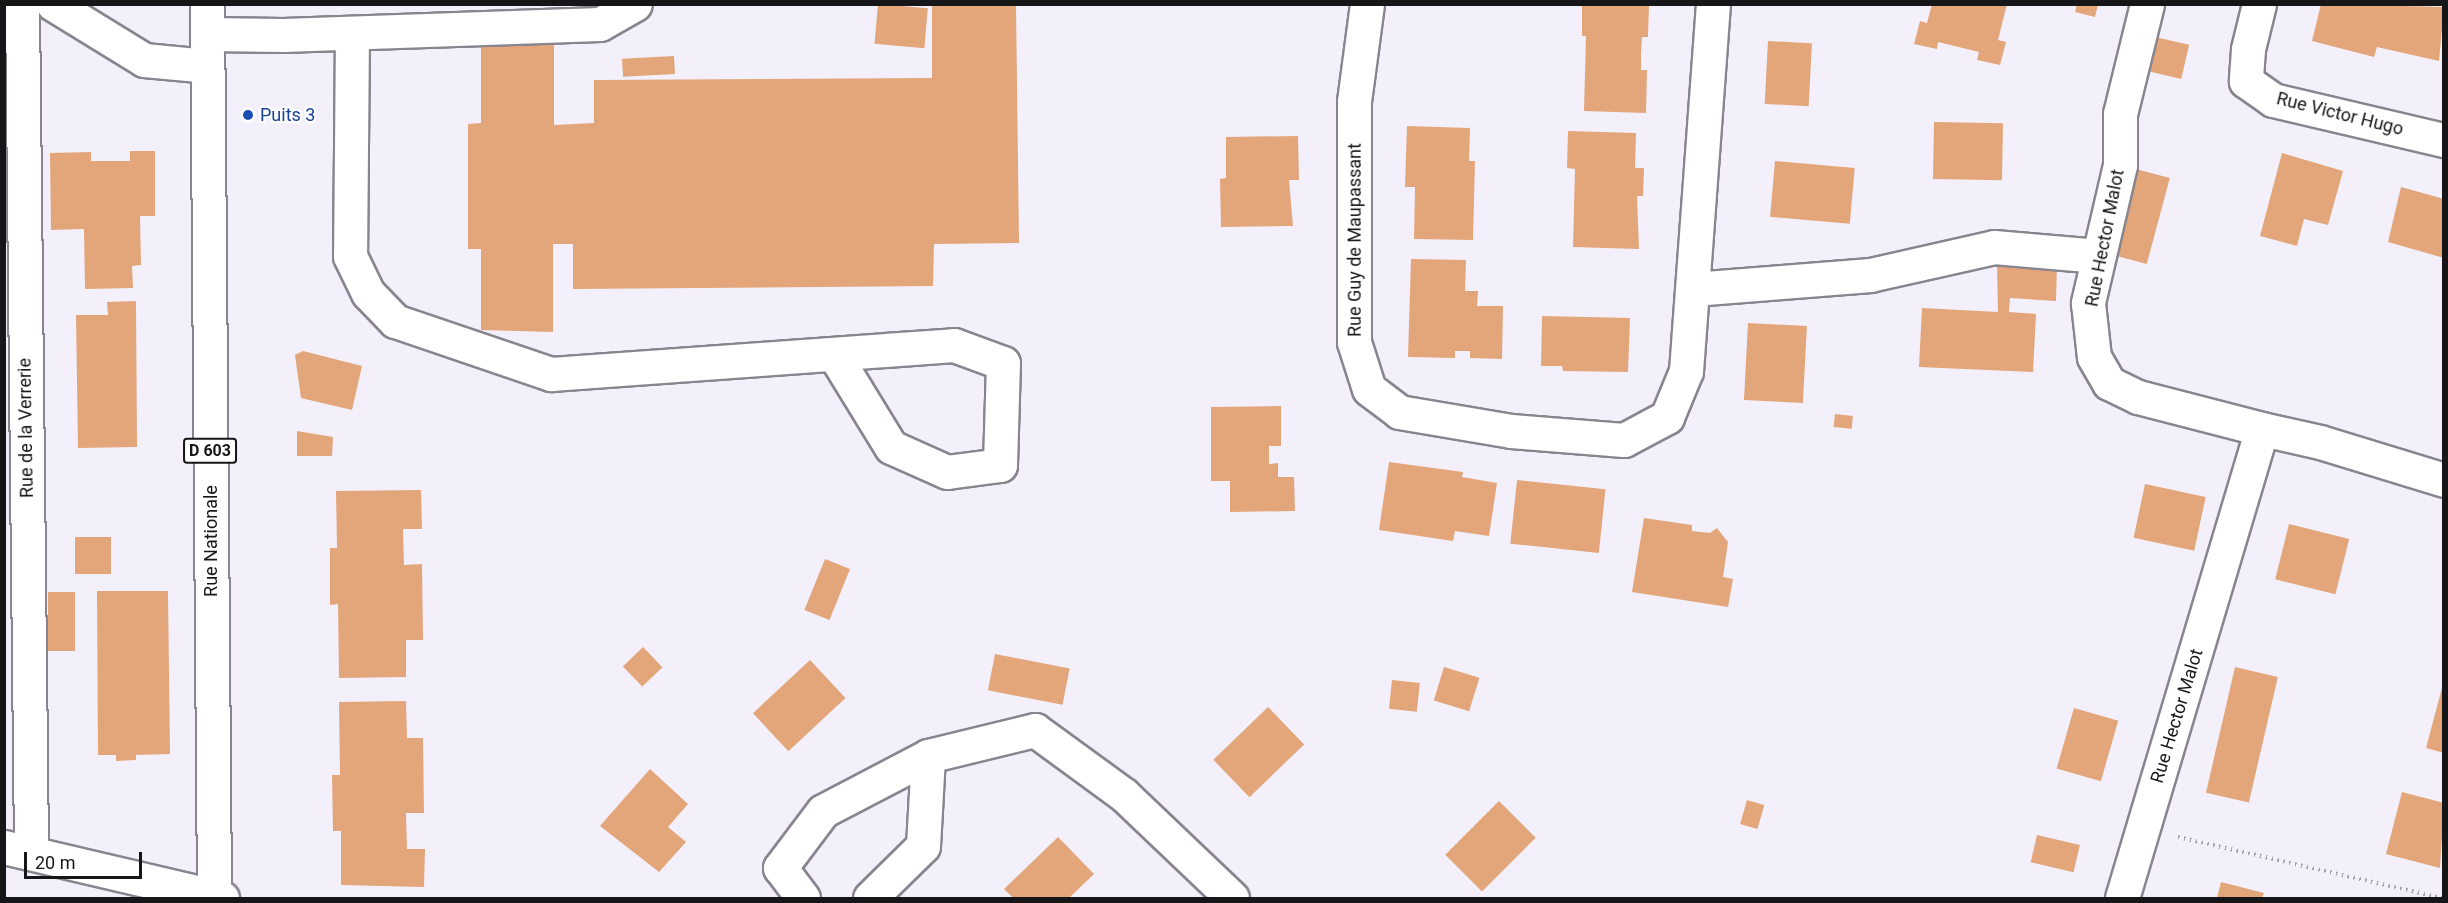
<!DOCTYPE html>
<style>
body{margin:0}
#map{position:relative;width:2448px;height:903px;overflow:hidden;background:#f3f0fb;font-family:Roboto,sans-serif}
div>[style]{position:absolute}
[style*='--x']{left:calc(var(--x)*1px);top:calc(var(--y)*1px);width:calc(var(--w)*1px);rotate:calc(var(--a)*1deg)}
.building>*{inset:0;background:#e3a57a;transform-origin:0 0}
.path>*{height:4px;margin-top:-2px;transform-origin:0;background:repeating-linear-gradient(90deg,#a6a3ac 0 1.5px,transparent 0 6px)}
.roads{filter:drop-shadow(2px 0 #88858f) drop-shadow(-2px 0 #88858f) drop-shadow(0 2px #88858f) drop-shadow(0 -2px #88858f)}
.minor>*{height:33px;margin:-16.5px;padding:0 16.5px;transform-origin:16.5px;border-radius:16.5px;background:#fff}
.major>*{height:33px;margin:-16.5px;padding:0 16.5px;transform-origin:16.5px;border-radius:16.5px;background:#fff}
.dots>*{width:16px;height:16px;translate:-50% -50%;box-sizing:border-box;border:3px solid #fff;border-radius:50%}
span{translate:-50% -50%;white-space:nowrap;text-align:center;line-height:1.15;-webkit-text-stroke:4.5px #fff;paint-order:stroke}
.shield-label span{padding:2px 4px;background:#fff;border:2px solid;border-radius:4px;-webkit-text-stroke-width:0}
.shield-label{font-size:16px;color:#161518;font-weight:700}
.street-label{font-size:18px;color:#161518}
.transit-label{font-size:18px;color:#164399}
.left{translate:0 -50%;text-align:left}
.frame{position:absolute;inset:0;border:6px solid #161518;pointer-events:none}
.scale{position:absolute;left:24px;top:852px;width:118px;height:27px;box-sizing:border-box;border:3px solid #161518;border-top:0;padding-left:8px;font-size:18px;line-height:21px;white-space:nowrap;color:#161518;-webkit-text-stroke:4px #fff;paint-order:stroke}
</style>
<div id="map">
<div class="building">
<div style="left:878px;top:4px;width:50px;height:40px;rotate:5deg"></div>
<div style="clip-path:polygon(932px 4px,1016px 4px,1019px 243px,934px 244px,933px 286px,573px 289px,573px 244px,553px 244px,553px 332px,481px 330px,481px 249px,468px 249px,468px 124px,481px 123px,481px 40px,554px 38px,554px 125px,594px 123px,594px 80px,932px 78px)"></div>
<div style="clip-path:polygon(1582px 4px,1649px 4px,1648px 37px,1642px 37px,1641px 53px,1641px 70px,1647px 70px,1646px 113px,1584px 111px,1586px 36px,1582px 36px)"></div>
<div style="clip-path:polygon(1932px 4px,2007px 4px,1998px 40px,2006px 42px,2000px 65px,1977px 60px,1979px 52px,1938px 42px,1937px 49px,1914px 44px,1920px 21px,1927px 23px)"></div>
<div style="clip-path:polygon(2077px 4px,2098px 4px,2095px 17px,2075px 12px)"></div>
<div style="clip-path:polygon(2321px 4px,2444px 7px,2439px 61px,2377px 47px,2374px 57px,2312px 41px)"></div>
<div style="left:2155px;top:37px;width:35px;height:35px;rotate:13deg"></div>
<div style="left:1768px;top:41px;width:44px;height:63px;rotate:3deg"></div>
<div style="left:674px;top:56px;width:18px;height:52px;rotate:87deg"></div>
<div style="left:1934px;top:122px;width:69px;height:57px;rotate:1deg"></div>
<div style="clip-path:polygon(1407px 126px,1470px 128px,1469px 161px,1475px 161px,1473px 240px,1414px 239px,1415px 187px,1405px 187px)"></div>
<div style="clip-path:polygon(1568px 131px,1636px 133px,1635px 168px,1644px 168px,1643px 196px,1637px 196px,1639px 249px,1573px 247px,1575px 169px,1567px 168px)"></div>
<div style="clip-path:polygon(1298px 136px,1299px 180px,1289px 180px,1293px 226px,1221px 227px,1220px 179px,1226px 178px,1226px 137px)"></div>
<div style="clip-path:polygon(130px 151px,155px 151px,155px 216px,140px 216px,141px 265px,132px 266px,133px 288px,85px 289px,84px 229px,51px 230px,50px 153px,91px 152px,91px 161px,130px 161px)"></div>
<div style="clip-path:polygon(2282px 153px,2343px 171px,2328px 225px,2304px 219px,2297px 246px,2260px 236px)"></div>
<div style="left:1775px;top:161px;width:80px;height:56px;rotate:5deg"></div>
<div style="left:2136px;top:169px;width:35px;height:89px;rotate:15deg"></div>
<div style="clip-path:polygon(2401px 187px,2444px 199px,2444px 258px,2388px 242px)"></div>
<div style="clip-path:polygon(1411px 259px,1466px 260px,1465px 291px,1478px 291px,1477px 306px,1503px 306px,1502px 359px,1470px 358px,1470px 351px,1455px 351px,1455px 358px,1408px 357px)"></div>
<div style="clip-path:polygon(1997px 265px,2057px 265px,2056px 301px,2010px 298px,2009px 312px,2036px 314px,2033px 372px,1919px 367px,1922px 308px,1998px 312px)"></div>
<div style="clip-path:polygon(136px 301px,137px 447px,78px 448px,76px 315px,108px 315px,107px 302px)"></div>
<div style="clip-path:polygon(1542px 316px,1630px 318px,1628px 372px,1563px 371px,1562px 366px,1541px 366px)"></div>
<div style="left:1748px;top:323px;width:59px;height:77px;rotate:3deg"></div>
<div style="clip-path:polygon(303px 351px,362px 366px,352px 410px,301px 398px,295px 355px)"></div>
<div style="clip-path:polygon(1281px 406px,1281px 446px,1269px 446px,1269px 464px,1278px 463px,1278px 477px,1294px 477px,1295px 511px,1230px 512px,1230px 481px,1211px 481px,1211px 407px)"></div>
<div style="left:1835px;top:414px;width:18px;height:13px;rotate:6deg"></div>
<div style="clip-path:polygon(297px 431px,333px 437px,332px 456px,297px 456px)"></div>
<div style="clip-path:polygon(1389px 462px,1463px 472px,1462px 477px,1497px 483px,1489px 536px,1455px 531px,1453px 541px,1379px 530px)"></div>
<div style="left:1517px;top:480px;width:89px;height:64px;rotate:6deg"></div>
<div style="left:2145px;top:484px;width:62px;height:55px;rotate:12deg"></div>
<div style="clip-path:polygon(421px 490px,422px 529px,403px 529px,404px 565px,422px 564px,423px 640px,406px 640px,406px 677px,339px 678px,338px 604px,330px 605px,330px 548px,337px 548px,336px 491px)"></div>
<div style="clip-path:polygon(1644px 518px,1692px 525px,1692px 531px,1710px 533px,1717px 528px,1728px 542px,1723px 577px,1733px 579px,1728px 607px,1632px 592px)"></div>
<div style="left:2289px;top:524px;width:62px;height:57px;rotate:14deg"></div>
<div style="left:75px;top:537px;width:36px;height:37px"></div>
<div style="left:825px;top:559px;width:27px;height:55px;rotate:22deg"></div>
<div style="clip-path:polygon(97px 591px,168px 591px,170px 754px,136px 755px,136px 760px,116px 761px,116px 755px,98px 755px)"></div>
<div style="left:48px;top:592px;width:27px;height:59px"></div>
<div style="left:643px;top:647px;width:28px;height:28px;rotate:46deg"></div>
<div style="left:995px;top:654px;width:76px;height:37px;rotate:11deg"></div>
<div style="left:810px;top:660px;width:52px;height:78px;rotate:47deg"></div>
<div style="left:1444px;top:667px;width:37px;height:35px;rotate:17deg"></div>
<div style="left:2235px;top:667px;width:44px;height:129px;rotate:13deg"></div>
<div style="left:1392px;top:680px;width:28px;height:29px;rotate:6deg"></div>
<div style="clip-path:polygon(2443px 684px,2444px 684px,2444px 753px,2426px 748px)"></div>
<div style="clip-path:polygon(406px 701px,407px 738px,423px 738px,424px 813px,406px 813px,407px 849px,425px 849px,424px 887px,341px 885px,341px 831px,333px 831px,332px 775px,340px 775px,339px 702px)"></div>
<div style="left:1268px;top:707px;width:52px;height:76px;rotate:46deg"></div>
<div style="left:2074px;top:708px;width:46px;height:63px;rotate:16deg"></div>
<div style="clip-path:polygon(650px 769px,688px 804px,668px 827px,686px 842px,659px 872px,600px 826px)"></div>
<div style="clip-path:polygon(2402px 792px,2444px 803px,2440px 868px,2386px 854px)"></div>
<div style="left:1747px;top:800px;width:18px;height:25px;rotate:16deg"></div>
<div style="left:1499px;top:801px;width:52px;height:76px;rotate:45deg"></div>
<div style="left:2037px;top:835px;width:44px;height:28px;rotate:13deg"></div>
<div style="clip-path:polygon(1058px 837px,1094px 874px,1069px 898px,1013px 898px,1004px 889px)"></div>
<div style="clip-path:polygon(2221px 882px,2264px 893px,2262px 898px,2217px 898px)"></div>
</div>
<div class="path">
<div style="--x:2178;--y:837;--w:272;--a:13"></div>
</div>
<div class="roads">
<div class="minor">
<div style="--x:22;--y:4;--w:848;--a:89.39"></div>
<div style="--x:53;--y:4;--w:107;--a:31.6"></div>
<div style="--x:144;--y:60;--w:63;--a:5.4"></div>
<div style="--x:1367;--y:4;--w:98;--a:97.6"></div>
<div style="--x:1354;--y:101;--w:241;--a:90"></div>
<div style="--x:1354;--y:342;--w:49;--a:72.3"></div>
<div style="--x:1369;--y:389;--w:38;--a:37"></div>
<div style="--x:1399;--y:412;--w:114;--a:9.6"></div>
<div style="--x:1511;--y:431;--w:113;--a:4.6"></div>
<div style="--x:1624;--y:440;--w:49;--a:-28.1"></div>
<div style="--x:1667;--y:417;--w:50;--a:-67.6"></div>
<div style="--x:1686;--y:371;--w:368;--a:-85.8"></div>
<div style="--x:2147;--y:4;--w:113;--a:103.8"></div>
<div style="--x:2120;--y:114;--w:51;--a:90"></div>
<div style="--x:2120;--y:165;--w:142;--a:103.1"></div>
<div style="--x:2088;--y:303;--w:54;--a:83.7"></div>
<div style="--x:2094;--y:357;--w:30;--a:60"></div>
<div style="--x:2109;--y:383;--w:32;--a:26"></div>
<div style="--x:2138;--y:397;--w:128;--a:14.5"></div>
<div style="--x:2259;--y:4;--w:46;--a:103.7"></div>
<div style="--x:2248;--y:49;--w:32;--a:94"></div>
<div style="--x:2246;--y:81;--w:33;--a:35"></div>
<div style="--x:2273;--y:100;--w:176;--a:13.2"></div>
<div style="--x:352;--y:33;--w:223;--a:90.5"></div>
<div style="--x:350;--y:256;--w:41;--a:64.1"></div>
<div style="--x:368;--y:293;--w:39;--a:46"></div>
<div style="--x:395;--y:321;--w:165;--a:18.8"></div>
<div style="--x:551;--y:374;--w:404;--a:-4.1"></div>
<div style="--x:954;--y:345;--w:52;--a:20.2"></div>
<div style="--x:1003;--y:363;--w:102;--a:91.7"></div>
<div style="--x:1000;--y:465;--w:53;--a:172.5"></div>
<div style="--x:947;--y:472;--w:61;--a:-155.9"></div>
<div style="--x:891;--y:447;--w:109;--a:-121.5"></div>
<div style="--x:207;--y:34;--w:76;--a:0.8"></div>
<div style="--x:283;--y:35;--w:317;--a:-2"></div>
<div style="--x:600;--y:24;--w:40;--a:-29.7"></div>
<div style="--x:1693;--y:289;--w:178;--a:-4.5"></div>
<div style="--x:1870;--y:275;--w:127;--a:-12.7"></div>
<div style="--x:1994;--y:247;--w:105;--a:4.9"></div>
<div style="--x:4;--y:847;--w:224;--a:13.2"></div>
<div style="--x:803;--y:898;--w:38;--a:-127"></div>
<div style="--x:780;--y:868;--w:71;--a:-53"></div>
<div style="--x:823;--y:811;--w:119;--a:-27.6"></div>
<div style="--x:928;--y:756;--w:110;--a:-13.7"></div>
<div style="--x:1035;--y:730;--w:110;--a:36.1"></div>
<div style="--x:1124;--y:795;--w:149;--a:43.6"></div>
<div style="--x:870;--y:898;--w:74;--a:-44.5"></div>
<div style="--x:923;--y:846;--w:90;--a:-86.8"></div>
<div style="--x:2122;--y:898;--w:489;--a:-73.4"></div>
<div style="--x:2262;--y:429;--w:59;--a:12.6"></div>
<div style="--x:2320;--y:442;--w:130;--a:17"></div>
</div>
<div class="major">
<div style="--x:207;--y:4;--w:894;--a:89.55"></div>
</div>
</div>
<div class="dots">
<div style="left:248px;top:115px;background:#1a4fb4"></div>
</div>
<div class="shield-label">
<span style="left:210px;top:451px">D 603</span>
</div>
<div class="street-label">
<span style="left:2340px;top:114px;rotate:14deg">Rue Victor Hugo</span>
<span style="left:2105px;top:238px;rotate:-79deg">Rue Hector Malot</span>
<span style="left:1355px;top:240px;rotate:-90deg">Rue Guy de Maupassant</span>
<span style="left:26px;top:428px;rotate:-91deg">Rue de la Verrerie</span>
<span style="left:211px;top:541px;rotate:-90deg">Rue Nationale</span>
<span style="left:2177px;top:716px;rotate:-73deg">Rue Hector Malot</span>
</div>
<div class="transit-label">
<span class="left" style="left:260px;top:115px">Puits 3</span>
</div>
<div class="frame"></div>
<div class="scale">20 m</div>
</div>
